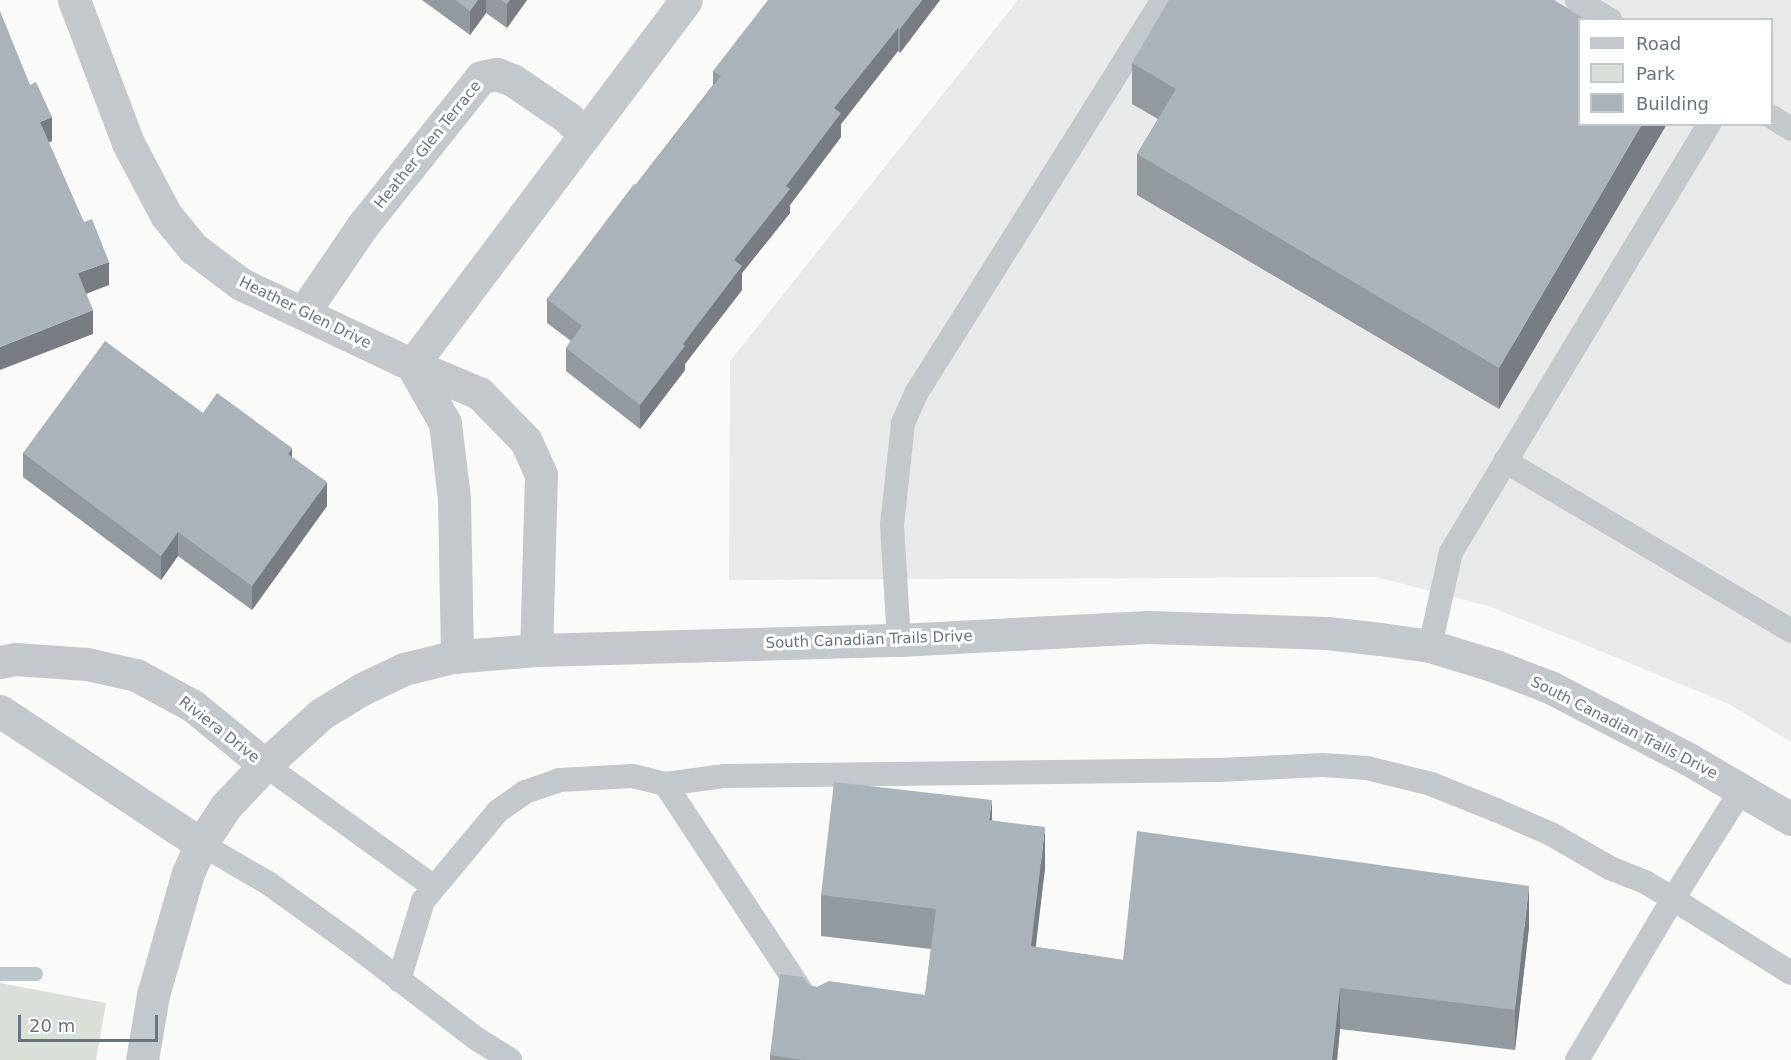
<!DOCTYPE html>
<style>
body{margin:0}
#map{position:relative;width:1791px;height:1060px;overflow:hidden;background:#fafaf8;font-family:"DejaVu Sans",sans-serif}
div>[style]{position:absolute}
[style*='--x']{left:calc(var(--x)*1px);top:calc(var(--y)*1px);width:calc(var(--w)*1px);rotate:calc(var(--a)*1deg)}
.built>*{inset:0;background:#e8e9e9}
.green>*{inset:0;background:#dadfd7}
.stream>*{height:14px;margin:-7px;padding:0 7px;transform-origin:7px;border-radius:7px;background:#bbc7cb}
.lane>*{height:24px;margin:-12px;padding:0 12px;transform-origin:12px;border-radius:12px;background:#c3c8cc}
.street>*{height:33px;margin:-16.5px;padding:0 16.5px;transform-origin:16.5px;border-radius:16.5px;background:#c3c8cc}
.wall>*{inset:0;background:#929a9f}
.shaded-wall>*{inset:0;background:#777d82}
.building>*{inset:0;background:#aab3b9}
span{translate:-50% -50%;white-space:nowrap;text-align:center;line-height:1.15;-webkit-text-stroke:6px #fff;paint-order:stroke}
.street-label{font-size:15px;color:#657683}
.legend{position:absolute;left:1578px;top:18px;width:195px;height:108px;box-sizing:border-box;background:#fff;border:2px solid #c1c8cd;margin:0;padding:8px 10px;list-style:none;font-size:18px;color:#657683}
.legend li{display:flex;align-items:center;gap:12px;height:30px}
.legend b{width:30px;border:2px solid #c1c8cd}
.scale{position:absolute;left:18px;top:1015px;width:140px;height:27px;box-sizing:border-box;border:3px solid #657683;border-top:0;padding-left:8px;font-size:18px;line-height:21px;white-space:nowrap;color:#657683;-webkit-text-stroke:4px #fff;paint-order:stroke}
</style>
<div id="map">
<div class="built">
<div style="clip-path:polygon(evenodd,1018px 0,1791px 0,1791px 742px,1729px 704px,1588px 646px,1488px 606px,1376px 577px,729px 580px,730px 361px,1018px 0,1580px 20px,1772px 20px,1772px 124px,1580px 124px,1580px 20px)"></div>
</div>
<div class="green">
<div style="clip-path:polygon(0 983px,106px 1003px,96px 1060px,0 1060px)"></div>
</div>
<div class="stream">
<div style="--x:0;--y:974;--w:36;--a:0"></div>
</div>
<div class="lane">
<div style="--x:1577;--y:0;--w:39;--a:31"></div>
<div style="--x:1772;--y:117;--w:22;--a:32"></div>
<div style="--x:1505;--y:461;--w:333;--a:30.7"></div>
<div style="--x:899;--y:640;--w:115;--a:-93.5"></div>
<div style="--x:892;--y:525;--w:103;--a:-83.8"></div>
<div style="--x:903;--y:423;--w:34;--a:-66"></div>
<div style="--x:917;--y:392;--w:463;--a:-57.9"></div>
<div style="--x:1430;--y:646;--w:96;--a:-77.4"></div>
<div style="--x:1451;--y:552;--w:500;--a:-58.9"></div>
<div style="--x:265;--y:765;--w:208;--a:35.8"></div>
<div style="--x:665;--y:784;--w:261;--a:56.6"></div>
<div style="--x:201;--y:844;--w:78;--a:30.2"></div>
<div style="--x:268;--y:883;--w:105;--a:35.7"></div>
<div style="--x:353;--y:944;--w:156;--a:37.5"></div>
<div style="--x:477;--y:1039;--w:39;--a:32"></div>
<div style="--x:399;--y:980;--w:83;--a:-73.1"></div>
<div style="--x:423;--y:901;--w:117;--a:-50.2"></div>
<div style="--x:498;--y:811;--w:33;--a:-35"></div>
<div style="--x:525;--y:792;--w:36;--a:-19"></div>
<div style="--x:559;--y:780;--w:74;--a:-3.1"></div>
<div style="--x:633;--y:776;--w:33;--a:14"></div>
<div style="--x:665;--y:784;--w:61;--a:-7.6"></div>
<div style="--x:725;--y:776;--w:494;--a:-0.7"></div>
<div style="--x:1219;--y:770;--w:104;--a:-2.8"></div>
<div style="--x:1323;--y:765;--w:44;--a:3.9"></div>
<div style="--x:1367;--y:768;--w:66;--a:14"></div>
<div style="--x:1431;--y:784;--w:70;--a:21.8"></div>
<div style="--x:1496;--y:810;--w:60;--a:23.6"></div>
<div style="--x:1551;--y:834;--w:68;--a:30"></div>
<div style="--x:1610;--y:868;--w:38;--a:22"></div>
<div style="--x:1645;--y:882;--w:33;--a:31"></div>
<div style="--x:1673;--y:899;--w:130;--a:-57.9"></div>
<div style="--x:1577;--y:1060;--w:187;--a:-59.2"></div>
<div style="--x:1673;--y:899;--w:139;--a:32.1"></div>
</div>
<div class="street">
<div style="--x:74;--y:0;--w:153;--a:69.3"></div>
<div style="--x:128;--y:143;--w:81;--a:62.2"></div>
<div style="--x:166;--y:215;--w:43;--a:50.7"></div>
<div style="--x:193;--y:248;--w:60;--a:36.9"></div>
<div style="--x:241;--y:284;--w:189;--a:25.3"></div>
<div style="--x:412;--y:365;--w:73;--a:22.7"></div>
<div style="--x:479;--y:393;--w:67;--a:45.6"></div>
<div style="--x:526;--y:441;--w:37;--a:66"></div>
<div style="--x:541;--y:475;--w:175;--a:91.6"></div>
<div style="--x:303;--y:313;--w:107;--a:-55.7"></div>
<div style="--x:363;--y:225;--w:189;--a:-51.4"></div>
<div style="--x:481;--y:77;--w:16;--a:-11"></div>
<div style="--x:497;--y:74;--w:18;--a:22"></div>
<div style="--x:514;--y:81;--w:65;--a:34.4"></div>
<div style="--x:568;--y:118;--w:24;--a:45"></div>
<div style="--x:412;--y:365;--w:456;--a:-53.1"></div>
<div style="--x:412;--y:365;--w:67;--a:60.4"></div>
<div style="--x:445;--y:423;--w:77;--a:83.2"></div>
<div style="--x:454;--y:499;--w:158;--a:88.9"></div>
<div style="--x:0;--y:662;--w:15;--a:-11"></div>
<div style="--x:15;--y:659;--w:72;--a:4"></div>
<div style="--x:87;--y:664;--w:50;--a:12.7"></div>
<div style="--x:136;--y:675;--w:65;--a:28.5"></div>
<div style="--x:193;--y:706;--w:93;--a:39.3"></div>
<div style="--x:0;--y:711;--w:241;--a:33.5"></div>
<div style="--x:142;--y:1060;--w:66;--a:-80.4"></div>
<div style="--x:153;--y:995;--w:127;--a:-74"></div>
<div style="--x:188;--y:873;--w:32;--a:-66"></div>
<div style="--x:201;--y:844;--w:45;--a:-56.7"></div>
<div style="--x:226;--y:806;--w:57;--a:-46.4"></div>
<div style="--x:265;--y:765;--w:76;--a:-42.3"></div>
<div style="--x:321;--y:714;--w:48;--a:-31.4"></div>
<div style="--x:362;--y:689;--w:47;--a:-25.5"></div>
<div style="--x:404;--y:669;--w:49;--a:-14"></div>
<div style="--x:452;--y:657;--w:84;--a:-4.8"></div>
<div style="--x:536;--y:650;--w:363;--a:-1.6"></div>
<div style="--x:899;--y:640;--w:249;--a:-3"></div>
<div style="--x:1148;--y:627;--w:179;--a:1.9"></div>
<div style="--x:1327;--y:633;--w:53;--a:6.5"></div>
<div style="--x:1380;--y:639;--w:50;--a:8"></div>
<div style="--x:1430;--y:646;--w:68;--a:17.1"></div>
<div style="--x:1495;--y:666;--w:59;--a:20.9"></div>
<div style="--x:1550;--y:687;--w:158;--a:27.5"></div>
<div style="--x:1690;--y:760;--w:117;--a:30.3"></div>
</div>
<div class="wall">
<div style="clip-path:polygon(422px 0,527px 0,507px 28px,486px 13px,470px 35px)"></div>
<div style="clip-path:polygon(940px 0,900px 53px,898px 51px,841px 124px,841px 137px,790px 205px,790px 213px,742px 273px,742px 290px,685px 364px,685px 370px,640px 429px,566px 371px,566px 348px,571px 341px,547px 323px,547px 299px,713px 85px,713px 71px)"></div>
<div style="clip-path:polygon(1587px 20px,1499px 409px,1137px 195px,1137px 154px,1158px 119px,1132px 104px,1132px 63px)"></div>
<div style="clip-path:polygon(203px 413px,292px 457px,327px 506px,252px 610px,178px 556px,161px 580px,23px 477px,23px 453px)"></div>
<div style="clip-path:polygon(992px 820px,1045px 868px,1035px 947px,1123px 960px,1529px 927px,1515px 1050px,1340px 1029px,1337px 1060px,770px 1060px,770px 1055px,810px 986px,817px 987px,925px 995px,931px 949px,821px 936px,821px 895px)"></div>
</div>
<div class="shaded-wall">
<div style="clip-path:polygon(478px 0,486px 0,486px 13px,470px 35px,470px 11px)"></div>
<div style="clip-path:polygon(510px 0,527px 0,507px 28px,507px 4px)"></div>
<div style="clip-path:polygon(922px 0,940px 0,900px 53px,900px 29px)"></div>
<div style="clip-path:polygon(898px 28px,898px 51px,841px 124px,841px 137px,790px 205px,790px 213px,742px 273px,742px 290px,685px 364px,685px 370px,640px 429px,640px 405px,683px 344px,734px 260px,786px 186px,834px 108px)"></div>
<div style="clip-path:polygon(52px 117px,52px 141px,40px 146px,40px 122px)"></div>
<div style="clip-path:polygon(1642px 124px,1667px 124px,1499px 409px,1499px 368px)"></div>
<div style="clip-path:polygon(109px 262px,109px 285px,78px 297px,78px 273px)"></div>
<div style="clip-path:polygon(93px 310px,93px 334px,0 370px,0 347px)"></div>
<div style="clip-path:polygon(292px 448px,292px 471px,288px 454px)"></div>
<div style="clip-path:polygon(327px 482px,327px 506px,252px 610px,252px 586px)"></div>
<div style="clip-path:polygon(178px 532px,178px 556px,161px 580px,161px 556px)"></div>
<div style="clip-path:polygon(992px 800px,992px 841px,989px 820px)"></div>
<div style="clip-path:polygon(1045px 827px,1045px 868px,1031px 987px,1031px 946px)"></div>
<div style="clip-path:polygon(1529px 886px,1529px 927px,1515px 1050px,1515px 1010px)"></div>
<div style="clip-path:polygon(1340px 988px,1340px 1029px,1337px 1060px,1332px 1060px)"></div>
</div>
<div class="building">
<div style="clip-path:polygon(455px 0,478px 0,470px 11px)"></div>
<div style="clip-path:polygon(501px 0,510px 0,507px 4px)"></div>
<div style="clip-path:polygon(768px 0,922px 0,900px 29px,898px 28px,834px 108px,841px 113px,786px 186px,790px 189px,734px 260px,742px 266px,683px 344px,685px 346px,640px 405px,566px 348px,582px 326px,547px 299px,634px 184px,636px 185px,721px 76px,713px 71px)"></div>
<div style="clip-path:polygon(1169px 0,1554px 0,1587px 20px,1580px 20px,1580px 124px,1642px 124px,1499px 368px,1137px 154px,1176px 89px,1132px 63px)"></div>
<div style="clip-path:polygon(0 11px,30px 85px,36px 82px,52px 117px,40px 122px,84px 222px,92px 219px,109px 262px,78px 273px,93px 310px,0 347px)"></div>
<div style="clip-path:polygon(105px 341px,203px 413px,217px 393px,292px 448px,288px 454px,327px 482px,252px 586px,178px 532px,161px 556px,23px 453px)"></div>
<div style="clip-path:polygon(834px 782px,992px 800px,989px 820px,1045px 827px,1031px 946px,1123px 960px,1137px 831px,1529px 886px,1515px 1010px,1340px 988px,1332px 1060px,802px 1060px,770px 1055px,780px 974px,803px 977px,810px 986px,817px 987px,829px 981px,925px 995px,936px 909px,821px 895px)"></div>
</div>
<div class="street-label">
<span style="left:428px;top:145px;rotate:-51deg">Heather Glen Terrace</span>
<span style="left:305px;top:313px;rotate:26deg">Heather Glen Drive</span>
<span style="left:869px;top:640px;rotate:-2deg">South Canadian Trails Drive</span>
<span style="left:1624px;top:728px;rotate:27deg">South Canadian Trails Drive</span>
<span style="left:219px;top:730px;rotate:38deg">Riviera Drive</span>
</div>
<ul class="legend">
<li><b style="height:8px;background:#c3c8cc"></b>Road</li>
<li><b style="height:16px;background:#dadfd7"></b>Park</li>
<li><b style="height:16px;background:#aab3b9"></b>Building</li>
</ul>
<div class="scale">20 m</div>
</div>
